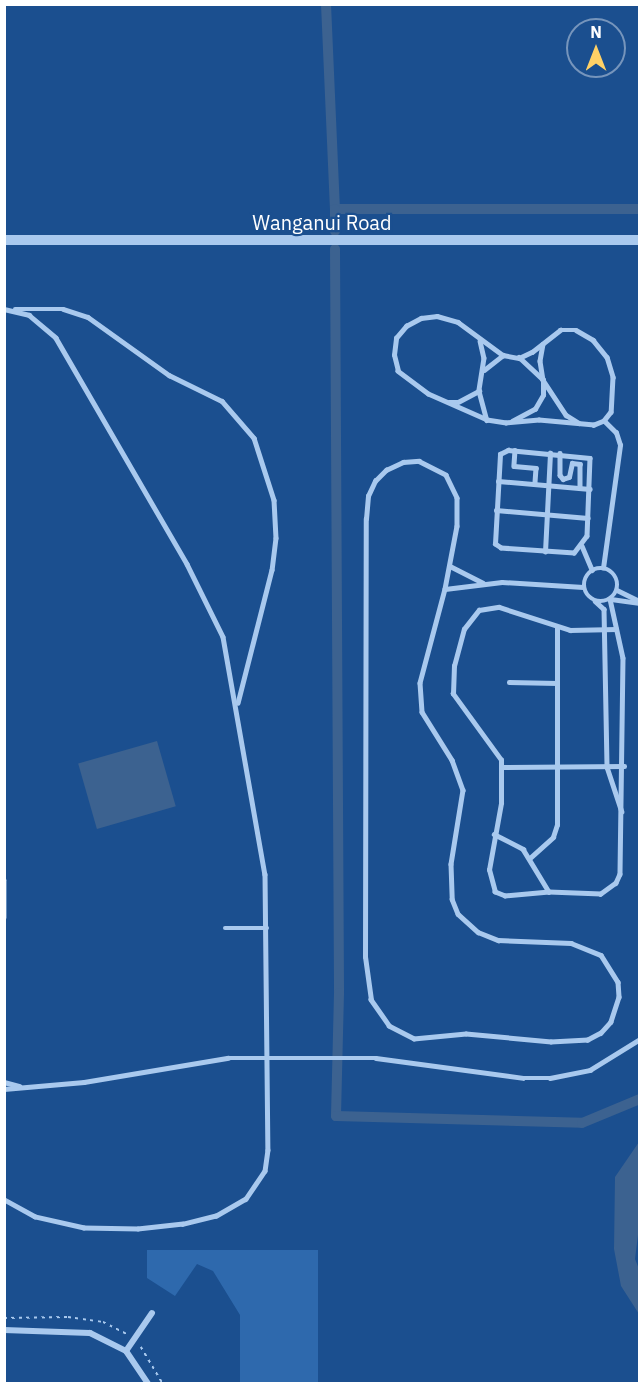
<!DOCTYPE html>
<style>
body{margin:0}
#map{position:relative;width:644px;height:1388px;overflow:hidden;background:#1b4f8f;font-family:"IBM Plex Sans",sans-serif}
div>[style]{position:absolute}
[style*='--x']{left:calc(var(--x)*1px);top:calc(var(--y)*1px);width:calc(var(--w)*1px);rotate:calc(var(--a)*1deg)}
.green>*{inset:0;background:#2e69ad}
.water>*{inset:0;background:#3c6290;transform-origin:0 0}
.canal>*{height:10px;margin:-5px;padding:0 5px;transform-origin:5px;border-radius:5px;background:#3c6290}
.path>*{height:1.5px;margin-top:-0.75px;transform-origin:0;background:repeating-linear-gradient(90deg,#a9c9ee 0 3px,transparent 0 7.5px)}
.service>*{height:4.5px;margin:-2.25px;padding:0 2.25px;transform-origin:2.25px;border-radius:2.25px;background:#a9c9ee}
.service>.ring{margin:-2.25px;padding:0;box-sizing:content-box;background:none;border:4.5px solid #a9c9ee;border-radius:50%}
.minor>*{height:6px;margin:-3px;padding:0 3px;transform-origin:3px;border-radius:3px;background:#a9c9ee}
.tertiary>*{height:10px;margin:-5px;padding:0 5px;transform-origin:5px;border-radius:5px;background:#a9c9ee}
span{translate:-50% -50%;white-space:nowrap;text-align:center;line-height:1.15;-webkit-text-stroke:4.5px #1b4f8f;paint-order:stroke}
.street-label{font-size:20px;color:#fff}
.frame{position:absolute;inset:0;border:6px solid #fff;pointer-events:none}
.north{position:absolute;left:566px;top:18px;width:60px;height:60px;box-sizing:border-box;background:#1b4f8f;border:2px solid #7695bc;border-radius:50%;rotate:0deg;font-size:16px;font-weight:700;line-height:24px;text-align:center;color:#fff}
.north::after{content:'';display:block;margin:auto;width:21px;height:27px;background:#ffd166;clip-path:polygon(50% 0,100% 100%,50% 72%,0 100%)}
</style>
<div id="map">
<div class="green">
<div style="clip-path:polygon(147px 1250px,318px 1250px,318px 1383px,240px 1383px,240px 1315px,213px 1271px,197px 1264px,175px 1296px,147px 1278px)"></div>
</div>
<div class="water">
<div style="left:157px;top:741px;width:68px;height:82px;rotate:74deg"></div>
<div style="clip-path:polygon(639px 1142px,639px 1227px,635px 1259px,639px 1269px,639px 1314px,621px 1286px,614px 1249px,615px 1177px)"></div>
</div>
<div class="canal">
<div style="--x:326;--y:4;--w:205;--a:87.5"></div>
<div style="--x:335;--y:209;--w:305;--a:0"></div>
<div style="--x:335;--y:209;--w:22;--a:90"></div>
<div style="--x:335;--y:249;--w:744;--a:89.69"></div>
<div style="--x:339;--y:993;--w:123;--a:91.4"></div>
<div style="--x:336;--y:1116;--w:246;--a:1.6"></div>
<div style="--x:582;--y:1123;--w:63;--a:-22.5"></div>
</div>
<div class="path">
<div style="--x:4;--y:1318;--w:64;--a:-0.9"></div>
<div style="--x:68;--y:1317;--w:35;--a:8"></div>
<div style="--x:103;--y:1322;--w:27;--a:27"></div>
<div style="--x:141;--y:1347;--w:43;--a:59.3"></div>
</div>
<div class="service">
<div style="--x:4;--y:309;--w:26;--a:13"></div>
<div style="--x:29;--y:315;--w:35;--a:40"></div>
<div style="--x:56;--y:338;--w:261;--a:59.9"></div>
<div style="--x:187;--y:564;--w:81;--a:63.7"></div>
<div style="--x:223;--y:637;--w:241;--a:80"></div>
<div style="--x:265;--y:874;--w:276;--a:89.4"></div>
<div style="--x:268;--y:1150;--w:21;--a:98"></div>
<div style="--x:265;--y:1171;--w:34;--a:124"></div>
<div style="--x:246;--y:1199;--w:34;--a:150"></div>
<div style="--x:216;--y:1216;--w:34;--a:166"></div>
<div style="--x:183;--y:1224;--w:45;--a:173.7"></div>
<div style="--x:138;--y:1229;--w:54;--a:-178.9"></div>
<div style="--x:84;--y:1228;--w:50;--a:-167.3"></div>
<div style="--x:35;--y:1217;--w:35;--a:-151"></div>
<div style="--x:15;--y:309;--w:48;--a:0"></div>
<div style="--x:63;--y:309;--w:26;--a:18"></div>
<div style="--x:88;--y:317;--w:100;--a:35.6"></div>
<div style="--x:169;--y:375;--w:59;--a:26.1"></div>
<div style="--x:222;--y:401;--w:49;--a:49.1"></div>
<div style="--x:254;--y:438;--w:65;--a:72.1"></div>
<div style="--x:274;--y:500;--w:38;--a:87"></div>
<div style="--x:276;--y:538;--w:32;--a:97"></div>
<div style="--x:272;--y:570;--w:137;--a:104.3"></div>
<div style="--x:437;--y:316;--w:22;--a:16"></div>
<div style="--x:458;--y:322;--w:56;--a:36.3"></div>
<div style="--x:503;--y:355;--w:16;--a:11"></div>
<div style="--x:519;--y:358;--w:14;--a:-25"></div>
<div style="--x:532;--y:352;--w:36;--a:-38"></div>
<div style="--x:560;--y:330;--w:16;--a:0"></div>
<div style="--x:576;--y:330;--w:20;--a:30"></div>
<div style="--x:593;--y:340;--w:22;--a:51"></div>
<div style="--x:607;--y:357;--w:21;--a:73"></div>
<div style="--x:613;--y:377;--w:35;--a:93"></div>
<div style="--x:611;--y:412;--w:11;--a:128"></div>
<div style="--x:604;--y:421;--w:11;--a:158"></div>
<div style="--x:594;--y:425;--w:55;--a:-174.8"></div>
<div style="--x:539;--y:420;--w:33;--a:175"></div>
<div style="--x:506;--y:423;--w:19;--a:-171"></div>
<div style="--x:487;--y:420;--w:64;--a:-156.2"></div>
<div style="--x:428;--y:394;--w:38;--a:-143"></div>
<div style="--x:398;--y:371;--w:16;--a:-104"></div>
<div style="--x:394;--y:355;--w:17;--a:-83"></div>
<div style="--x:396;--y:338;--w:16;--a:-50"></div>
<div style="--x:406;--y:326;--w:17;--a:-28"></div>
<div style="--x:421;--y:318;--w:16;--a:-7"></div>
<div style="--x:480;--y:341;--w:17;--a:77"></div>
<div style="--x:484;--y:358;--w:33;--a:99"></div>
<div style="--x:479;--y:391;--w:30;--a:75"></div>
<div style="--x:543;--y:344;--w:17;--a:100"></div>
<div style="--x:540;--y:361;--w:19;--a:81"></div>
<div style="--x:543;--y:380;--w:42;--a:56.7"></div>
<div style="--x:566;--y:415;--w:15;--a:32"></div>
<div style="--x:484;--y:370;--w:24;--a:-38"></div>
<div style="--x:449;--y:402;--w:9;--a:0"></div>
<div style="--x:458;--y:402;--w:24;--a:-28"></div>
<div style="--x:512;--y:421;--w:26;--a:-28"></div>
<div style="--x:535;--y:409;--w:16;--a:-60"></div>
<div style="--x:543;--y:395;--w:15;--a:-90"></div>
<div style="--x:543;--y:380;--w:33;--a:-137"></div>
<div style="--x:508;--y:450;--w:82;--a:5.6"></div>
<div style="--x:590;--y:458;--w:78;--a:92.2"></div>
<div style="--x:587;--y:536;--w:21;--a:127"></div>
<div style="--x:574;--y:553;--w:73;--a:-176.1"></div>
<div style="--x:501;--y:548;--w:7;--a:-146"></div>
<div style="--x:495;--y:544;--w:90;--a:-86.8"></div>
<div style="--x:500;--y:454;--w:9;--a:-27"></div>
<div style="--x:515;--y:450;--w:16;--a:94"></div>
<div style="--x:514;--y:466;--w:22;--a:5"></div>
<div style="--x:536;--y:468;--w:16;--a:94"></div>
<div style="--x:560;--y:453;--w:22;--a:90"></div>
<div style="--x:560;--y:475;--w:5;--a:53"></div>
<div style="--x:563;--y:479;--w:6;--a:-18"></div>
<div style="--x:569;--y:477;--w:14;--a:-78"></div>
<div style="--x:572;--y:463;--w:8;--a:7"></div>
<div style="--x:580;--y:464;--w:24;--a:90"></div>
<div style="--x:419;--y:461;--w:30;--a:27"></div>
<div style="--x:446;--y:475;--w:25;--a:64"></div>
<div style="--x:457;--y:498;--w:28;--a:90"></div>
<div style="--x:457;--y:526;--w:64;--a:100.8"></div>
<div style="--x:445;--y:589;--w:97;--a:104.9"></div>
<div style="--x:420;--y:683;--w:29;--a:86"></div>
<div style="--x:422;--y:712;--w:57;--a:58"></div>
<div style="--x:452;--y:760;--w:32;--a:70"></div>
<div style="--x:463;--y:790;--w:75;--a:99.2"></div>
<div style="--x:451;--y:864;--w:35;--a:88"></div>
<div style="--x:452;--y:899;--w:16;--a:68"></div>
<div style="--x:458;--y:914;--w:27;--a:42"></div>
<div style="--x:478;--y:932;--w:22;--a:22"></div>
<div style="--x:498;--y:940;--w:73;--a:2.4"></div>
<div style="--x:571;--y:943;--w:32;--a:22"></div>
<div style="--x:601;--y:955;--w:32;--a:58"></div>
<div style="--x:618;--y:982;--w:15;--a:86"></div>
<div style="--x:619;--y:997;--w:26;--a:108"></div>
<div style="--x:611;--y:1022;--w:15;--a:132"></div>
<div style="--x:601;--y:1033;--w:15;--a:152"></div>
<div style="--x:588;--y:1040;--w:37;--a:177"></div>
<div style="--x:551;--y:1042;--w:85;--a:-174.6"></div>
<div style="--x:466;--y:1034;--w:52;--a:174.5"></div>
<div style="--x:414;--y:1039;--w:28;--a:-153"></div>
<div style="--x:389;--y:1026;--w:32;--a:-125"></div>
<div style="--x:371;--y:1000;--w:43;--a:-97.9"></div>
<div style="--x:365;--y:957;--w:438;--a:-89.9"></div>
<div style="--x:366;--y:519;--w:23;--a:-85"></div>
<div style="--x:368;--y:496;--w:17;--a:-65"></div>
<div style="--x:375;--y:481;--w:16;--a:-45"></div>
<div style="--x:386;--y:470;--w:19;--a:-25"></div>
<div style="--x:403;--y:462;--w:16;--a:-4"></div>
<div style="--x:498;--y:481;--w:92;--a:5"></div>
<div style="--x:496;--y:510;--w:92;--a:5"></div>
<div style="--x:582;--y:546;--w:26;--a:67"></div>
<div style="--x:545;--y:552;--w:99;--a:-87.1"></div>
<div style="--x:450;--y:566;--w:37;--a:27"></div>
<div class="ring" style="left:584px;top:568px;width:29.5px;height:29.5px"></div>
<div style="--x:603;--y:568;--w:124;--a:-82.1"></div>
<div style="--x:620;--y:445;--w:13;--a:-108"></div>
<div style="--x:616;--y:433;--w:17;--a:-135"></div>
<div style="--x:445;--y:589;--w:57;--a:-7"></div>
<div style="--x:502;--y:582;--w:81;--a:3.5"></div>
<div style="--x:617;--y:590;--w:25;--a:26"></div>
<div style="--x:610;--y:599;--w:60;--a:77.6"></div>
<div style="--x:623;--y:658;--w:216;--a:90.8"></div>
<div style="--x:620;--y:874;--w:10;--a:114"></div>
<div style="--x:616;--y:883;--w:19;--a:144"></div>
<div style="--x:601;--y:894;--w:52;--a:-177.8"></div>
<div style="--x:549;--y:892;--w:44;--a:174.8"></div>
<div style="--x:505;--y:896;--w:11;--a:-158"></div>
<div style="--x:495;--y:892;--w:23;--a:-105"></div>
<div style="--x:489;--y:870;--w:68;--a:-79.8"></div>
<div style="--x:501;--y:803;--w:43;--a:-90"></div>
<div style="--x:501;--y:760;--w:82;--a:-126"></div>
<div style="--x:453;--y:694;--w:28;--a:-88"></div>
<div style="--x:454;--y:666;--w:38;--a:-75"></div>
<div style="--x:464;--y:629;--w:24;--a:-52"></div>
<div style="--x:479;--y:610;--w:20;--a:-9"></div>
<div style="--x:499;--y:607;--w:75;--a:17.9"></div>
<div style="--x:570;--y:630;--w:46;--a:-1.2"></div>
<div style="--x:611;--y:599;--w:29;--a:8"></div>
<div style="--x:595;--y:601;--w:12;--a:42"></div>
<div style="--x:604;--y:609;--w:158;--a:88.9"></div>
<div style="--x:607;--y:767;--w:47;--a:71.6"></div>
<div style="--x:509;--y:682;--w:48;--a:1.2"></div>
<div style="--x:502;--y:767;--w:122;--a:-0.5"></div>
<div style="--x:494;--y:834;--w:33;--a:27"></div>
<div style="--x:523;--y:849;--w:50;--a:58.8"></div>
<div style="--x:530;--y:858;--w:31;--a:-42"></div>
<div style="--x:553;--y:837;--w:13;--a:-72"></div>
<div style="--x:557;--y:825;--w:197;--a:-90"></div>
<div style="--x:4;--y:880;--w:37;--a:90"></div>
<div style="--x:225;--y:928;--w:42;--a:0"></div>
<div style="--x:4;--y:1082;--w:16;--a:15"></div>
<div style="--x:4;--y:1089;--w:80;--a:-5"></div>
<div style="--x:84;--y:1082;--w:146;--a:-9.5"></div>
<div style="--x:228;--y:1058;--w:148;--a:0"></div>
<div style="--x:376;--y:1058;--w:148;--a:7.7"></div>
<div style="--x:523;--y:1078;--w:27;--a:0"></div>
<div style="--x:550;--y:1078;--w:41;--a:-11.3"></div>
<div style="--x:590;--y:1070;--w:59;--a:-31.8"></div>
</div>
<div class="minor">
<div style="--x:4;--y:1330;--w:86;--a:2"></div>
<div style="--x:90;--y:1333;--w:40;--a:26.6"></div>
<div style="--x:126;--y:1351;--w:40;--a:56"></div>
<div style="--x:126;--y:1351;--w:46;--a:-55.6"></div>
</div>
<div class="tertiary">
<div style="--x:4;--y:240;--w:636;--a:0"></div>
</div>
<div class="street-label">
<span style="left:322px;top:222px">Wanganui Road</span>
</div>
<div class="frame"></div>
<div class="north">N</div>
</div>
